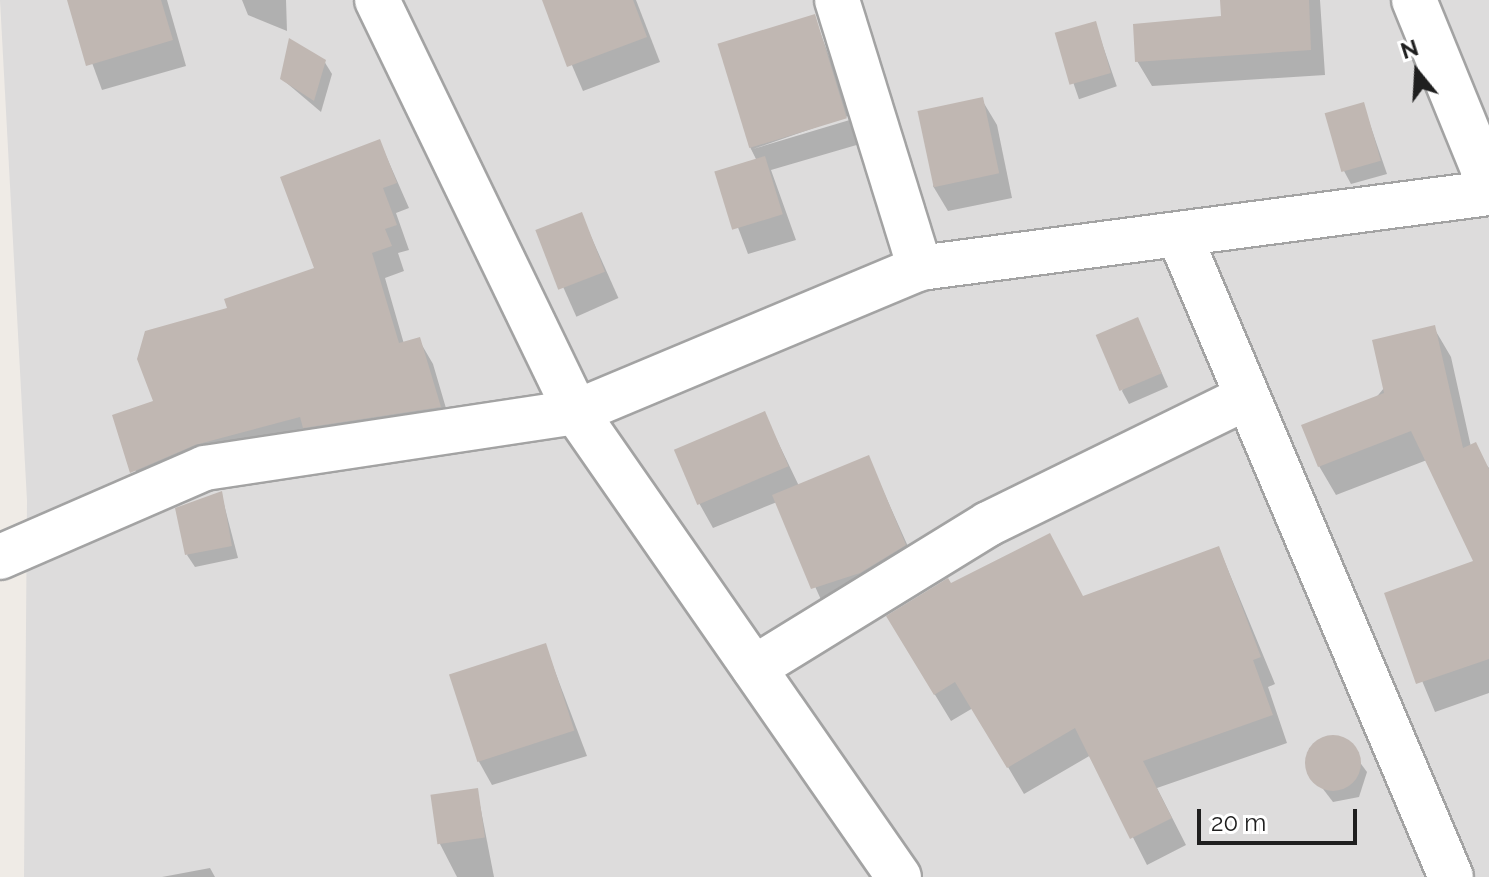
<!DOCTYPE html>
<style>
body{margin:0}
#map{position:relative;width:1489px;height:877px;overflow:hidden;background:#efebe6;font-family:Raleway,sans-serif}
div>[style]{position:absolute}
[style*='--x']{left:calc(var(--x)*1px);top:calc(var(--y)*1px);width:calc(var(--w)*1px);rotate:calc(var(--a)*1deg)}
.residential>*{inset:0;background:#dddcdc}
.shadow>*{inset:0;background:#0003;transform-origin:0 0}
.building>*{inset:0;background:#c0b7b2;transform-origin:0 0}
.round{border-radius:50%}
.roads{filter:drop-shadow(2px 0 #a3a3a3) drop-shadow(-2px 0 #a3a3a3) drop-shadow(0 2px #a3a3a3) drop-shadow(0 -2px #a3a3a3)}
.street>*{height:44px;margin:-22px;padding:0 22px;transform-origin:22px;border-radius:22px;background:#fff}
span{translate:-50% -50%;white-space:nowrap;text-align:center;line-height:1.15;-webkit-text-stroke:6px #fff;paint-order:stroke}
.north{position:absolute;left:1377px;top:32px;width:80px;height:80px;-webkit-text-stroke:6px #fff;paint-order:stroke;rotate:342deg;font-size:22px;font-weight:700;line-height:32px;text-align:center;color:#1f1f1f}
.north::after{content:'';display:block;margin:auto;width:28px;height:36px;background:#1f1f1f;clip-path:polygon(50% 0,100% 100%,50% 72%,0 100%)}
.scale{position:absolute;left:1197px;top:809px;width:160px;height:36px;box-sizing:border-box;border:4px solid #1f1f1f;border-top:0;padding-left:10px;font-size:24px;line-height:28px;white-space:nowrap;color:#1f1f1f;-webkit-text-stroke:6px #fff;paint-order:stroke}
</style>
<div id="map">
<div class="residential">
<div style="clip-path:polygon(0 0,1489px 0,1489px 877px,24px 877px,27px 501px)"></div>
</div>
<div class="shadow">
<div style="clip-path:polygon(69px 0,167px 0,186px 66px,102px 90px)"></div>
<div style="clip-path:polygon(242px 0,286px 0,287px 31px,248px 15px)"></div>
<div style="clip-path:polygon(544px 0,636px 0,660px 62px,583px 91px)"></div>
<div style="clip-path:polygon(1222px 0,1320px 0,1325px 75px,1152px 86px,1137px 61px,1223px 18px)"></div>
<div style="clip-path:polygon(814px 16px,851px 115px,753px 149px,853px 119px,860px 144px,771px 170px,796px 240px,748px 254px,717px 172px,757px 161px,750px 147px)"></div>
<div style="left:1095px;top:23px;width:67px;height:40px;rotate:71deg"></div>
<div style="clip-path:polygon(324px 61px,332px 74px,321px 112px,282px 79px)"></div>
<div style="clip-path:polygon(982px 100px,997px 125px,1012px 198px,948px 211px,933px 186px)"></div>
<div style="clip-path:polygon(1363px 104px,1387px 174px,1351px 184px,1344px 171px)"></div>
<div style="clip-path:polygon(380px 142px,409px 208px,396px 213px,409px 250px,398px 253px,404px 271px,385px 278px,404px 344px,419px 340px,433px 364px,453px 432px,146px 497px,114px 416px,156px 402px,230px 309px,317px 269px)"></div>
<div style="left:581px;top:214px;width:92px;height:46px;rotate:66deg"></div>
<div style="clip-path:polygon(1434px 328px,1451px 357px,1471px 447px,1489px 468px,1489px 693px,1435px 712px,1386px 594px,1476px 562px,1427px 460px,1336px 495px,1319px 466px)"></div>
<div style="clip-path:polygon(1144px 333px,1168px 387px,1129px 404px,1122px 391px)"></div>
<div style="clip-path:polygon(764px 413px,799px 486px,868px 457px,919px 571px,827px 613px,777px 502px,713px 528px,699px 503px)"></div>
<div style="clip-path:polygon(221px 493px,238px 558px,195px 567px,187px 555px)"></div>
<div style="clip-path:polygon(1219px 548px,1275px 684px,1268px 687px,1287px 743px,1157px 788px,1186px 845px,1147px 865px,1091px 755px,1024px 794px,973px 708px,951px 721px,904px 644px,950px 586px,1084px 598px)"></div>
<div style="clip-path:polygon(545px 645px,587px 756px,492px 785px,478px 760px)"></div>
<div style="clip-path:polygon(1342px 738px,1367px 772px,1359px 797px,1333px 802px,1307px 768px,1309px 748px)"></div>
<div style="clip-path:polygon(477px 790px,494px 877px,457px 877px,440px 844px,433px 796px)"></div>
<div style="clip-path:polygon(210px 868px,215px 877px,162px 877px)"></div>
</div>
<div class="building">
<div style="clip-path:polygon(67px 0,161px 0,173px 40px,86px 66px)"></div>
<div style="clip-path:polygon(542px 0,633px 0,647px 37px,567px 67px)"></div>
<div style="clip-path:polygon(1220px 0,1309px 0,1311px 50px,1135px 62px,1133px 24px,1221px 16px)"></div>
<div style="left:815px;top:14px;width:109px;height:102px;rotate:73deg"></div>
<div style="left:1096px;top:21px;width:54px;height:43px;rotate:74deg"></div>
<div style="clip-path:polygon(289px 38px,326px 60px,314px 101px,280px 79px)"></div>
<div style="left:983px;top:97px;width:78px;height:67px;rotate:78deg"></div>
<div style="left:1364px;top:102px;width:61px;height:41px;rotate:74deg"></div>
<div style="clip-path:polygon(380px 139px,397px 183px,383px 188px,397px 225px,385px 229px,392px 246px,372px 253px,399px 343px,420px 337px,441px 407px,303px 428px,300px 417px,195px 445px,130px 473px,112px 415px,153px 401px,137px 359px,145px 331px,227px 308px,224px 299px,314px 268px,280px 177px)"></div>
<div style="left:765px;top:156px;width:61px;height:53px;rotate:73deg"></div>
<div style="left:582px;top:212px;width:64px;height:50px;rotate:69deg"></div>
<div style="left:1138px;top:317px;width:61px;height:46px;rotate:67deg"></div>
<div style="clip-path:polygon(1435px 325px,1463px 448px,1476px 442px,1489px 469px,1489px 659px,1416px 684px,1384px 593px,1473px 561px,1411px 431px,1318px 467px,1301px 425px,1384px 393px,1372px 340px)"></div>
<div style="left:765px;top:411px;width:60px;height:99px;rotate:67deg"></div>
<div style="clip-path:polygon(869px 455px,906px 545px,860px 573px,811px 589px,772px 495px)"></div>
<div style="clip-path:polygon(222px 491px,232px 546px,185px 555px,175px 508px)"></div>
<div style="clip-path:polygon(1050px 533px,1083px 596px,1219px 546px,1261px 657px,1253px 660px,1273px 715px,1143px 761px,1172px 818px,1130px 839px,1075px 728px,1007px 768px,955px 682px,934px 695px,886px 616px,948px 578px,951px 583px)"></div>
<div style="left:546px;top:643px;width:92px;height:102px;rotate:72deg"></div>
<div class="round" style="left:1305px;top:735px;width:56px;height:56px"></div>
<div style="left:478px;top:788px;width:50px;height:48px;rotate:82deg"></div>
</div>
<div class="roads">
<div class="street">
<div style="--x:377;--y:0;--w:458;--a:64.2"></div>
<div style="--x:576;--y:412;--w:566;--a:55.22"></div>
<div style="--x:837;--y:0;--w:281;--a:72.8"></div>
<div style="--x:1414;--y:0;--w:199;--a:67.8"></div>
<div style="--x:1179;--y:235;--w:697;--a:67.04"></div>
<div style="--x:0;--y:557;--w:223;--a:-23.5"></div>
<div style="--x:205;--y:468;--w:375;--a:-8.6"></div>
<div style="--x:576;--y:412;--w:373;--a:-22.7"></div>
<div style="--x:920;--y:268;--w:574;--a:-7.51"></div>
<div style="--x:754;--y:668;--w:275;--a:-31.6"></div>
<div style="--x:988;--y:524;--w:288;--a:-26.1"></div>
</div>
</div>
<div class="north">N</div>
<div class="scale">20 m</div>
</div>
